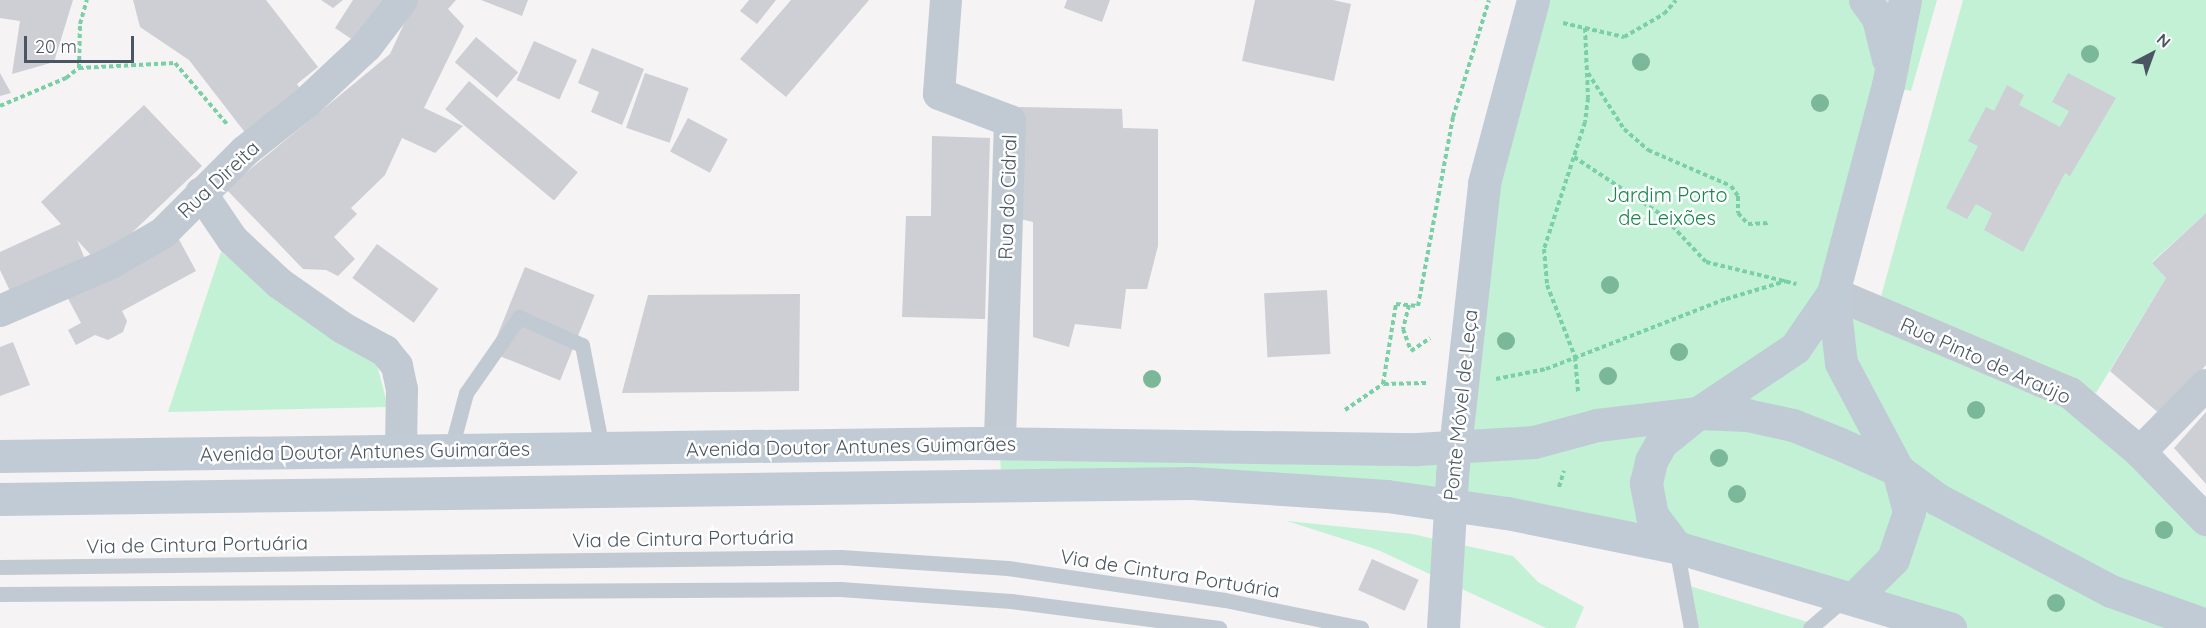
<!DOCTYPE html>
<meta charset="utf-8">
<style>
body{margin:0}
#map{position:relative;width:2206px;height:628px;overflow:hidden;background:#f5f3f3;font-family:Quicksand,sans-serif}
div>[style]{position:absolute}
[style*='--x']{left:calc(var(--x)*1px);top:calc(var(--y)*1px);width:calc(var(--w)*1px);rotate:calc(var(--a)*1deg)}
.green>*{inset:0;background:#c3f1d5}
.building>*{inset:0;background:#cdcfd5;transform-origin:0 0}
.path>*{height:4px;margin-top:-2px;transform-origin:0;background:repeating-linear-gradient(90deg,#7ad0a6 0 4.5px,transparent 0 7.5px)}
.service>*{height:15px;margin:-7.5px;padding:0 7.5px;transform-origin:7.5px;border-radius:7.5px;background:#c1cad2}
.minor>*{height:32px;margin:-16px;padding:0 16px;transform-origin:16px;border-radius:16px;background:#c1cad2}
.secondary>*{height:33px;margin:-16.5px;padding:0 16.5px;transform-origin:16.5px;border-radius:16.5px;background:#c1cbd6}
.secondary-bridge>*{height:33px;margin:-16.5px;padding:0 16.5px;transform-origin:16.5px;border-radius:16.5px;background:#c1cbd6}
.trees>*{width:18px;height:18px;margin:-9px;border-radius:50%;background:#7bb799}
span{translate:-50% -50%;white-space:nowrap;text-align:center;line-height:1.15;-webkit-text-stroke:5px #fff;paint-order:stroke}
.street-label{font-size:20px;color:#4a5661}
.park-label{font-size:20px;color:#17864f}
.north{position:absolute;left:2122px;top:24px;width:60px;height:60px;-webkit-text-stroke:4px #fff;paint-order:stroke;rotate:41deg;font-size:16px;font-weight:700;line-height:24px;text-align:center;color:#4a5661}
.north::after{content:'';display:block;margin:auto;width:21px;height:27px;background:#4a5661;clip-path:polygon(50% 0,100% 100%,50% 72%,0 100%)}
.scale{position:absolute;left:24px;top:36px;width:110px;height:27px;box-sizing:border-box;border:3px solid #4a5661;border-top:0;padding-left:8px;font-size:18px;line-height:21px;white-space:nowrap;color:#4a5661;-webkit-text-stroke:4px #fff;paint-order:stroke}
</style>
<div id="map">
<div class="green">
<div style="clip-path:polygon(1533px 0,1937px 0,1911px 91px,1888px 85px,1833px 293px,2070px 393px,2206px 520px,2206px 628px,1951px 628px,1549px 521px,1001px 484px,1000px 443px,1454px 447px)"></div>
<div style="clip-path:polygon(1963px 0,2206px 0,2206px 213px,2152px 262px,2166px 278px,2096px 393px,1880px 300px)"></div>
<div style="clip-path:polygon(221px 252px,377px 365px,388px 407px,168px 412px)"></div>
<div style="clip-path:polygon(1287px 521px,1412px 534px,1513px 556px,1538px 582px,1584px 607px,1575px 628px,1546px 628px,1378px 550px)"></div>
<div style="clip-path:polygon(1683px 584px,1814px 624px,1810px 628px,1691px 628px)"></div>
</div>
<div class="building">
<div style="clip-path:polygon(0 0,73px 0,54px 62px,12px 74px,20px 21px,0 18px)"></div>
<div style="clip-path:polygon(133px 0,266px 0,318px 67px,297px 84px,302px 92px,247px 135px,189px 60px,140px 27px)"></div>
<div style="clip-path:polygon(321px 0,343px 0,333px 8px)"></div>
<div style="clip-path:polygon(353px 0,382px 0,353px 40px,335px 28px)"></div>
<div style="clip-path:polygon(415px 0,456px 0,448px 9px,464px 26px,424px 108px,463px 126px,435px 153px,402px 138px,385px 175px,351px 208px,357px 214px,334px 237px,355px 259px,338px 276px,326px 270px,303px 269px,226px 189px,390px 54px)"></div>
<div style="clip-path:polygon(481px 0,528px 0,522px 16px)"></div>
<div style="clip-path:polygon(749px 0,776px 0,757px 24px,740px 11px)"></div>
<div style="clip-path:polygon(791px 0,869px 0,786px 97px,740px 59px)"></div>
<div style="clip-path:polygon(1067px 0,1110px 0,1102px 22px,1064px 8px)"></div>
<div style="clip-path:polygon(1255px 0,1333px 0,1351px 4px,1334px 81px,1242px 61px)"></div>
<div style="left:476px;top:37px;width:55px;height:33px;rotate:40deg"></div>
<div style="left:534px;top:41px;width:47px;height:43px;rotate:24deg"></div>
<div style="clip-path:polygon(592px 48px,644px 69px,622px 125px,591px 112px,599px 92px,578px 83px)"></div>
<div style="clip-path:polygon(0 73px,11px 93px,0 96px)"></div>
<div style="left:645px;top:73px;width:46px;height:58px;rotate:19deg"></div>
<div style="clip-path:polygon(2068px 73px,2116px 98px,2070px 176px,2065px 173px,2023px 252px,1984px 230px,1992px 213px,1976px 204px,1967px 219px,1946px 208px,1978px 146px,1968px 141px,1986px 107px,1994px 111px,2007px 85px,2024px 95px,2019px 105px,2060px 127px,2069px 111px,2052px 102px)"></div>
<div style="left:469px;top:81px;width:142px;height:37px;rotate:40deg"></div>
<div style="clip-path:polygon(144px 105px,202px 166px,99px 264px,77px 240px,85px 259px,11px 293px,0 270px,0 252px,61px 224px,41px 202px)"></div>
<div style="clip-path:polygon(1019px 107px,1122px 109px,1123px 128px,1158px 129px,1158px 246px,1147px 289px,1126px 289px,1121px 329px,1075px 324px,1069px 347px,1033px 337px,1033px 222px,1020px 219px)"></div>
<div style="left:688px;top:118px;width:45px;height:38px;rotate:28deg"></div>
<div style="clip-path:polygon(932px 136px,990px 138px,985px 319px,902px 317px,906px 216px,931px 216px)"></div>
<div style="clip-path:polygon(2206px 213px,2206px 365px,2161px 415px,2110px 371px,2166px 278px,2152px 263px)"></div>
<div style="clip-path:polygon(175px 232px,196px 271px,122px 311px,127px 321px,123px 332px,108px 340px,95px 335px,76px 345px,68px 330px,81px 323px,64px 291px)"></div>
<div style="left:377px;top:244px;width:76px;height:42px;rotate:36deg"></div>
<div style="left:525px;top:267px;width:75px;height:92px;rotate:22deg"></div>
<div style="left:1327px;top:290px;width:64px;height:63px;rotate:87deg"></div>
<div style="clip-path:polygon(800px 294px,799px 391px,622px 393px,648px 295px)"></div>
<div style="clip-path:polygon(13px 342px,30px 385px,0 396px,0 347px)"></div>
<div style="clip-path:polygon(2206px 412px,2206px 484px,2174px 448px)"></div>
<div style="left:1372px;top:559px;width:51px;height:34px;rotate:24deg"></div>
</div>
<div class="path">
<div style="--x:1563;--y:23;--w:23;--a:13"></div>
<div style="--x:1585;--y:28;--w:70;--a:87.5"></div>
<div style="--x:1588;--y:98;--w:24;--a:97"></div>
<div style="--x:1585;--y:122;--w:133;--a:107.9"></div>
<div style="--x:1544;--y:249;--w:36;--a:85"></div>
<div style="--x:1547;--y:285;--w:77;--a:68.7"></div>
<div style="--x:1575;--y:357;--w:37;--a:85"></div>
<div style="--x:1585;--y:28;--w:40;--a:13"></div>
<div style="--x:1624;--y:37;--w:46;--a:-29.9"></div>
<div style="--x:1664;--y:14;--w:18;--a:-49"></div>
<div style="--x:79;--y:68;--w:96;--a:-3"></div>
<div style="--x:175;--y:63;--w:80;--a:49.6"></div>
<div style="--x:1588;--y:73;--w:67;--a:57.3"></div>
<div style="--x:1624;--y:129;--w:32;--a:41"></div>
<div style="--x:1648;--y:150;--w:90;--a:23.4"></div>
<div style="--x:1731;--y:186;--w:12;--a:55"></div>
<div style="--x:1738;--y:196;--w:17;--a:90"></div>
<div style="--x:1738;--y:213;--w:15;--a:48"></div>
<div style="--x:1748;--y:224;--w:21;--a:-3"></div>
<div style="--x:0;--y:106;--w:72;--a:-23"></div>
<div style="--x:66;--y:78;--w:16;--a:-38"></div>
<div style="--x:79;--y:68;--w:44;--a:-88.7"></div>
<div style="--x:80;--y:24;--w:25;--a:-74"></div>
<div style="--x:1574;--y:157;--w:105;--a:33.4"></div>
<div style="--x:1662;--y:215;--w:64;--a:46.9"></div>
<div style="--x:1706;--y:262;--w:93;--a:13.7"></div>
<div style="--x:1409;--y:305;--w:25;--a:104"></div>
<div style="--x:1403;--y:329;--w:23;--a:70"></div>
<div style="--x:1411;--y:351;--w:23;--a:-34"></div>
<div style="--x:1496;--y:379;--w:51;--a:-11.3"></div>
<div style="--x:1546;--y:369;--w:193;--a:-21.3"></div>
<div style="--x:1726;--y:299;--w:63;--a:-16.7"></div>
<div style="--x:1426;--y:383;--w:43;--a:178.7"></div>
<div style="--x:1383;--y:384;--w:81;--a:-80.8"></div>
<div style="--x:1396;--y:304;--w:22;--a:5"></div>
<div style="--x:1418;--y:306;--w:192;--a:-79.5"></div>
<div style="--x:1453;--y:117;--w:122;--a:-72.9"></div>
<div style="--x:1345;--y:410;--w:46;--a:-34.4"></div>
<div style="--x:1559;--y:487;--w:17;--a:-73"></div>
</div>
<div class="service">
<div style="--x:451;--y:449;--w:58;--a:-75"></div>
<div style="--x:466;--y:393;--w:93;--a:-55.1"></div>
<div style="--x:519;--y:317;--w:69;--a:24"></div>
<div style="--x:582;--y:345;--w:105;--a:79"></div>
<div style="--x:1676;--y:547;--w:82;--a:79.5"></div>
<div style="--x:0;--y:567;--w:841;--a:-0.68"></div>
<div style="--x:841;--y:557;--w:167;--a:3.8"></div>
<div style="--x:1008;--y:568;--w:219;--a:8.4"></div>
<div style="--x:1225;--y:600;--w:139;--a:11.6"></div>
<div style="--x:0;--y:594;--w:840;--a:-0.34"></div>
<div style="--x:840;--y:589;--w:171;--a:4"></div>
<div style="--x:1011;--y:601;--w:210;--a:7.4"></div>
<div style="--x:1810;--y:628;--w:48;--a:-40.7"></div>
</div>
<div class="minor">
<div style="--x:946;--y:0;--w:94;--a:94.3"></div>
<div style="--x:939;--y:94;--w:76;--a:20.8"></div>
<div style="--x:1010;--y:121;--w:322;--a:91.8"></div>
<div style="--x:201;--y:193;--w:57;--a:55.8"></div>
<div style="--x:233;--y:240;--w:63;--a:43.1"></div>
<div style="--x:279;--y:283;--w:78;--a:35.1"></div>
<div style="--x:343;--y:328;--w:48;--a:28.7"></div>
<div style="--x:385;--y:351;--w:19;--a:51"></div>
<div style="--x:397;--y:366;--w:24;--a:78"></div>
<div style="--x:402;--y:389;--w:60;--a:91"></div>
<div style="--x:1833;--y:293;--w:257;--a:22.9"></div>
<div style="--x:2070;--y:393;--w:92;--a:40.1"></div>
<div style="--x:2140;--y:452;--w:95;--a:45.9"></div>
<div style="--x:0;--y:311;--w:121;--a:-23.4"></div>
<div style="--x:111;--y:263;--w:60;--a:-30"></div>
<div style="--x:163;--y:233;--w:116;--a:-45"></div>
<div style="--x:245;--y:151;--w:78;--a:-38.2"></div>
<div style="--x:306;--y:103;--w:83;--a:-43.1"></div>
<div style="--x:367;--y:46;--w:58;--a:-52.7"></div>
<div style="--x:2140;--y:452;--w:94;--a:-45.4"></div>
</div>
<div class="secondary">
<div style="--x:1865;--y:0;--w:22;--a:54"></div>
<div style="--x:1878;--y:18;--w:42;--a:76.3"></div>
<div style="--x:1484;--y:183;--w:189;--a:-75"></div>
<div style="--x:1833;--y:293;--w:70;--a:83.5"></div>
<div style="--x:1841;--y:363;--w:121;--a:62"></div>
<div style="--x:1898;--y:470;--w:43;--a:75.3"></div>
<div style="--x:1909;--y:512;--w:50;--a:108.8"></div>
<div style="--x:1893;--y:559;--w:54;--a:135"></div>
<div style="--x:0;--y:456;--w:974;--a:-0.76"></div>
<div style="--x:974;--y:443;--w:443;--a:0.8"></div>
<div style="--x:1417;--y:449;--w:117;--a:-3.4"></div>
<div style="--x:1534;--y:442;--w:65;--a:-15.1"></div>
<div style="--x:1597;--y:425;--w:102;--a:-6.8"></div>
<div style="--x:1698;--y:413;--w:49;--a:2.3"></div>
<div style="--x:1747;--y:415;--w:47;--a:12.3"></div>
<div style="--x:1793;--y:425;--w:48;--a:21.8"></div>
<div style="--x:1838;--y:443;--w:66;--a:24.2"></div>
<div style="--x:1898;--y:470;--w:49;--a:36.6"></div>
<div style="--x:1937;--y:499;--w:197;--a:27.9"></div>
<div style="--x:2111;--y:591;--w:101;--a:19.7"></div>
<div style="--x:0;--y:499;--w:1192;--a:-0.77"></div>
<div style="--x:1192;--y:483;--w:195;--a:3.8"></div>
<div style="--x:1387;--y:496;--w:121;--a:8.1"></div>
<div style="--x:1507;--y:513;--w:172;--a:11.4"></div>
<div style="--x:1676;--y:547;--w:286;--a:16.5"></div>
<div style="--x:1676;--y:547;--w:40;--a:-127"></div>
<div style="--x:1652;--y:515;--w:33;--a:-101"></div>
<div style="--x:1646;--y:483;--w:23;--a:-77"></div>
<div style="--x:1651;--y:461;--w:21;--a:-61"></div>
<div style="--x:1661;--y:443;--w:48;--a:-39"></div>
<div style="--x:1698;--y:413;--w:117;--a:-33.8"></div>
<div style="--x:1795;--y:348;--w:67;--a:-55.4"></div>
<div style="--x:1833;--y:293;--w:215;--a:-75.2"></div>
<div style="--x:1888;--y:85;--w:87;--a:-78.7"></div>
</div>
<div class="secondary-bridge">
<div style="--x:1443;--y:628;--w:153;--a:-86.6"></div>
<div style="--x:1452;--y:475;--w:294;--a:-83.7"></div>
</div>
<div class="trees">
<div style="left:2090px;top:54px"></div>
<div style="left:1641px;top:62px"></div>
<div style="left:1820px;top:103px"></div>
<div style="left:1610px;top:285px"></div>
<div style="left:1506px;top:341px"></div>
<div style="left:1679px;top:352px"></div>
<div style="left:1608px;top:376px"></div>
<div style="left:1152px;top:379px"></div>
<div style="left:1976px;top:410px"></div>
<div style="left:1719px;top:458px"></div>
<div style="left:1737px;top:494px"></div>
<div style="left:2164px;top:530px"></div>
<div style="left:2056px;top:603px"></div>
</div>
<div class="street-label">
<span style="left:218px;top:179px;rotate:-43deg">Rua Direita</span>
<span style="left:1007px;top:197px;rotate:-88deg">Rua do Cidral</span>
<span style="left:1986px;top:360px;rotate:24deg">Rua Pinto de Araújo</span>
<span style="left:1460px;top:405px;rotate:-84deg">Ponte Móvel de Leça</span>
<span style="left:851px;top:446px;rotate:-1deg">Avenida Doutor Antunes Guimarães</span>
<span style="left:365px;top:451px;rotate:-1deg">Avenida Doutor Antunes Guimarães</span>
<span style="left:683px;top:538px;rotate:-1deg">Via de Cintura Portuária</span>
<span style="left:197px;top:544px;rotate:-1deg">Via de Cintura Portuária</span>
<span style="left:1170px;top:573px;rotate:9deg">Via de Cintura Portuária</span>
</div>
<div class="park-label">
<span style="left:1667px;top:206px">Jardim Porto<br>de Leixões</span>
</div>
<div class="north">N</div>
<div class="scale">20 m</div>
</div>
